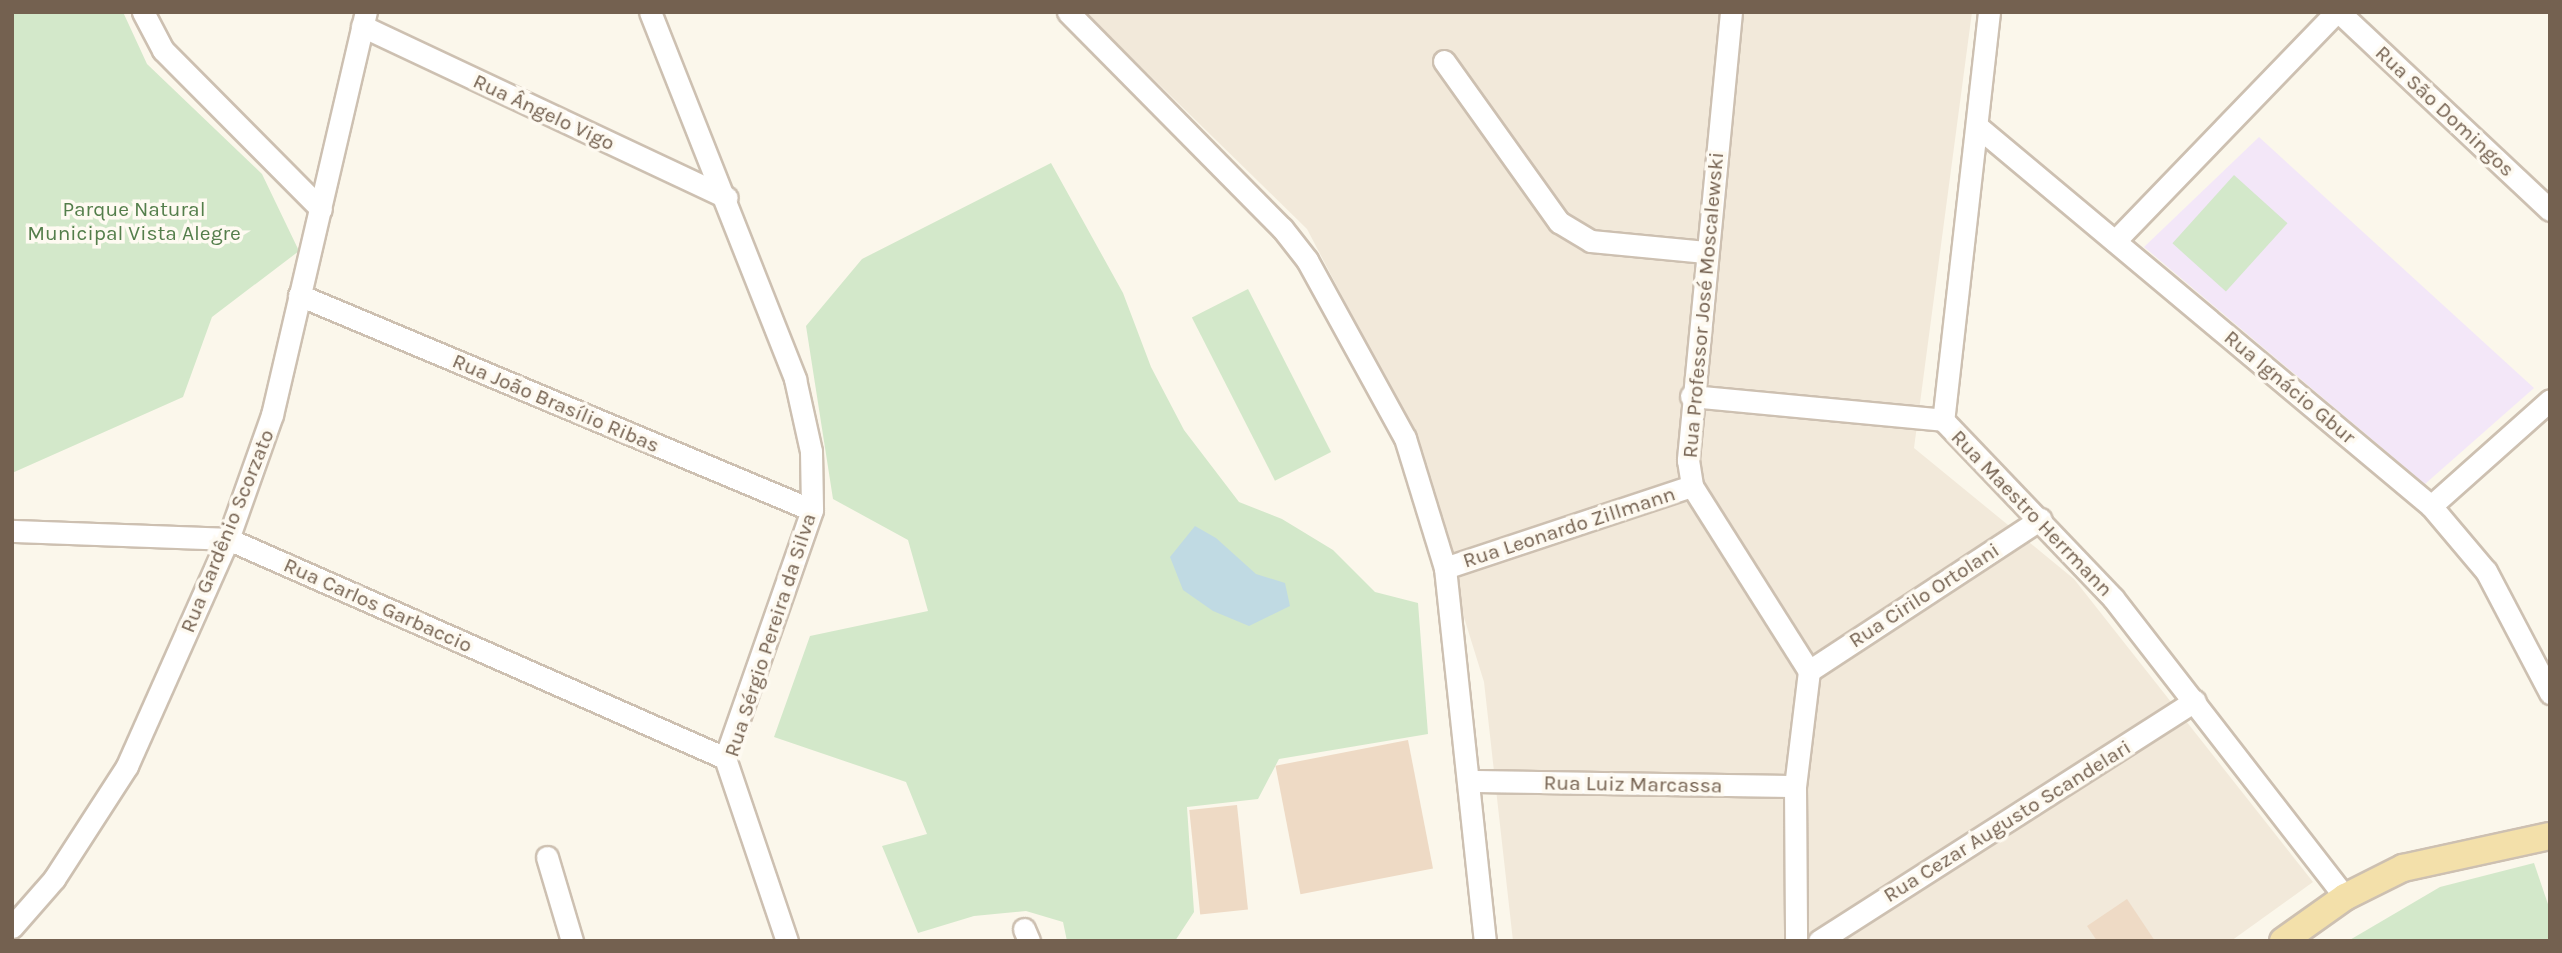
<!DOCTYPE html>
<meta charset="utf-8">
<style>
body{margin:0}
#map{position:relative;width:2562px;height:953px;overflow:hidden;background:#fbf7eb;font-family:Karla,sans-serif}
div>[style]{position:absolute}
[style*='--x']{left:calc(var(--x)*1px);top:calc(var(--y)*1px);width:calc(var(--w)*1px);rotate:calc(var(--a)*1deg)}
.residential>*{inset:0;background:#f2e9da}
.education>*{inset:0;background:#f3e7f8}
.green>*{inset:0;background:#d3e8ca;transform-origin:0 0}
.water>*{inset:0;background:#c0dae3}
.building>*{inset:0;background:#eedac5;transform-origin:0 0}
.roads{filter:drop-shadow(2px 0 #cdc0b1) drop-shadow(-2px 0 #cdc0b1) drop-shadow(0 2px #cdc0b1) drop-shadow(0 -2px #cdc0b1)}
.minor>*{height:21px;margin:-10.5px;padding:0 10.5px;transform-origin:10.5px;border-radius:10.5px;background:#fff}
.major>*{height:26px;margin:-13px;padding:0 13px;transform-origin:13px;border-radius:13px;background:#f3e0aa}
span{translate:-50% -50%;white-space:nowrap;text-align:center;line-height:1.15;-webkit-text-stroke:7px #fefaf1;paint-order:stroke}
.street-label{font-size:21px;color:#746150}
.park-label{font-size:21px;color:#547e4b}
.frame{position:absolute;inset:0;border:14px solid #746150;pointer-events:none}
</style>
<div id="map">
<div class="residential">
<div style="clip-path:polygon(1085px 12px,1972px 12px,1914px 448px,2074px 579px,2313px 882px,2231px 941px,1513px 941px,1484px 682px,1397px 401px,1307px 229px)"></div>
</div>
<div class="education">
<div style="clip-path:polygon(2259px 137px,2534px 388px,2425px 484px,2144px 247px)"></div>
</div>
<div class="green">
<div style="clip-path:polygon(12px 12px,123px 12px,147px 64px,262px 174px,299px 251px,212px 317px,183px 397px,12px 473px)"></div>
<div style="clip-path:polygon(1051px 163px,1123px 293px,1151px 367px,1184px 430px,1239px 502px,1282px 519px,1333px 550px,1375px 592px,1418px 603px,1428px 734px,1279px 759px,1258px 799px,1187px 807px,1194px 912px,1175px 941px,1067px 941px,1063px 922px,1026px 911px,974px 916px,918px 933px,882px 846px,927px 834px,906px 782px,774px 737px,810px 636px,928px 611px,908px 540px,833px 499px,806px 326px,862px 259px)"></div>
<div style="left:2234px;top:175px;width:72px;height:92px;rotate:42deg"></div>
<div style="left:1248px;top:289px;width:183px;height:63px;rotate:63deg"></div>
<div style="clip-path:polygon(2534px 863px,2550px 910px,2550px 941px,2348px 941px,2440px 887px)"></div>
</div>
<div class="water">
<div style="clip-path:polygon(1195px 526px,1216px 538px,1256px 574px,1285px 583px,1290px 606px,1249px 626px,1213px 611px,1183px 590px,1170px 557px)"></div>
</div>
<div class="building">
<div style="left:1408px;top:740px;width:131px;height:135px;rotate:79deg"></div>
<div style="left:1237px;top:805px;width:105px;height:48px;rotate:84deg"></div>
<div style="clip-path:polygon(2127px 899px,2155px 941px,2097px 941px,2087px 926px)"></div>
</div>
<div class="roads">
<div class="minor">
<div style="--x:143;--y:12;--w:43;--a:62.2"></div>
<div style="--x:163;--y:50;--w:224;--a:45.2"></div>
<div style="--x:650;--y:12;--w:395;--a:68.4"></div>
<div style="--x:795;--y:379;--w:74;--a:77.5"></div>
<div style="--x:811;--y:451;--w:59;--a:89"></div>
<div style="--x:812;--y:510;--w:263;--a:109.3"></div>
<div style="--x:725;--y:758;--w:193;--a:71.3"></div>
<div style="--x:1068;--y:12;--w:304;--a:45.3"></div>
<div style="--x:1282;--y:228;--w:41;--a:52"></div>
<div style="--x:1307;--y:260;--w:203;--a:61.2"></div>
<div style="--x:1405;--y:438;--w:136;--a:72.9"></div>
<div style="--x:1445;--y:568;--w:375;--a:83.9"></div>
<div style="--x:1731;--y:12;--w:450;--a:95.5"></div>
<div style="--x:1688;--y:460;--w:26;--a:81"></div>
<div style="--x:1692;--y:486;--w:219;--a:57.7"></div>
<div style="--x:1809;--y:671;--w:116;--a:96.9"></div>
<div style="--x:1795;--y:786;--w:155;--a:89.6"></div>
<div style="--x:1989;--y:12;--w:411;--a:96.4"></div>
<div style="--x:1943;--y:420;--w:246;--a:46.3"></div>
<div style="--x:2113;--y:598;--w:378;--a:52.2"></div>
<div style="--x:2339;--y:12;--w:289;--a:43.2"></div>
<div style="--x:362;--y:26;--w:403;--a:25.2"></div>
<div style="--x:1444;--y:61;--w:198;--a:54.5"></div>
<div style="--x:1559;--y:222;--w:37;--a:31"></div>
<div style="--x:1591;--y:241;--w:115;--a:5.5"></div>
<div style="--x:1977;--y:126;--w:592;--a:39.93"></div>
<div style="--x:2431;--y:506;--w:85;--a:49.8"></div>
<div style="--x:2486;--y:571;--w:138;--a:62.3"></div>
<div style="--x:2115;--y:241;--w:318;--a:-46"></div>
<div style="--x:299;--y:295;--w:556;--a:22.74"></div>
<div style="--x:1691;--y:396;--w:253;--a:5.4"></div>
<div style="--x:2431;--y:506;--w:159;--a:-41.7"></div>
<div style="--x:12;--y:531;--w:216;--a:2.1"></div>
<div style="--x:228;--y:539;--w:543;--a:23.78"></div>
<div style="--x:1445;--y:568;--w:260;--a:-18.4"></div>
<div style="--x:1809;--y:671;--w:277;--a:-33.3"></div>
<div style="--x:1471;--y:781;--w:324;--a:0.9"></div>
<div style="--x:547;--y:857;--w:88;--a:73.4"></div>
<div style="--x:12;--y:927;--w:64;--a:-48.8"></div>
<div style="--x:54;--y:879;--w:135;--a:-57.1"></div>
<div style="--x:127;--y:766;--w:248;--a:-66"></div>
<div style="--x:228;--y:539;--w:132;--a:-70.5"></div>
<div style="--x:272;--y:415;--w:414;--a:-76.9"></div>
<div style="--x:1024;--y:929;--w:13;--a:67"></div>
<div style="--x:1819;--y:941;--w:446;--a:-32.6"></div>
</div>
<div class="major">
<div style="--x:2283;--y:941;--w:76;--a:-35.4"></div>
<div style="--x:2345;--y:897;--w:65;--a:-26.6"></div>
<div style="--x:2403;--y:868;--w:150;--a:-12.3"></div>
</div>
</div>
<div class="street-label">
<span style="left:2445px;top:111px;rotate:43deg">Rua São Domingos</span>
<span style="left:544px;top:112px;rotate:25deg">Rua Ângelo Vigo</span>
<span style="left:1703px;top:305px;rotate:-85deg">Rua Professor José Moscalewski</span>
<span style="left:2290px;top:387px;rotate:40deg">Rua Ignácio Gbur</span>
<span style="left:556px;top:403px;rotate:23deg">Rua João Brasílio Ribas</span>
<span style="left:2032px;top:513px;rotate:46deg">Rua Maestro Herrmann</span>
<span style="left:1569px;top:527px;rotate:-18deg">Rua Leonardo Zillmann</span>
<span style="left:227px;top:531px;rotate:-68deg">Rua Gardênio Scorzato</span>
<span style="left:1924px;top:595px;rotate:-33deg">Rua Cirilo Ortolani</span>
<span style="left:378px;top:605px;rotate:24deg">Rua Carlos Garbaccio</span>
<span style="left:770px;top:635px;rotate:-72deg">Rua Sérgio Pereira da Silva</span>
<span style="left:1633px;top:784px;rotate:1deg">Rua Luiz Marcassa</span>
<span style="left:2007px;top:821px;rotate:-32deg">Rua Cezar Augusto Scandelari</span>
</div>
<div class="park-label">
<span style="left:134px;top:221px">Parque Natural<br>Municipal Vista Alegre</span>
</div>
<div class="frame"></div>
</div>
